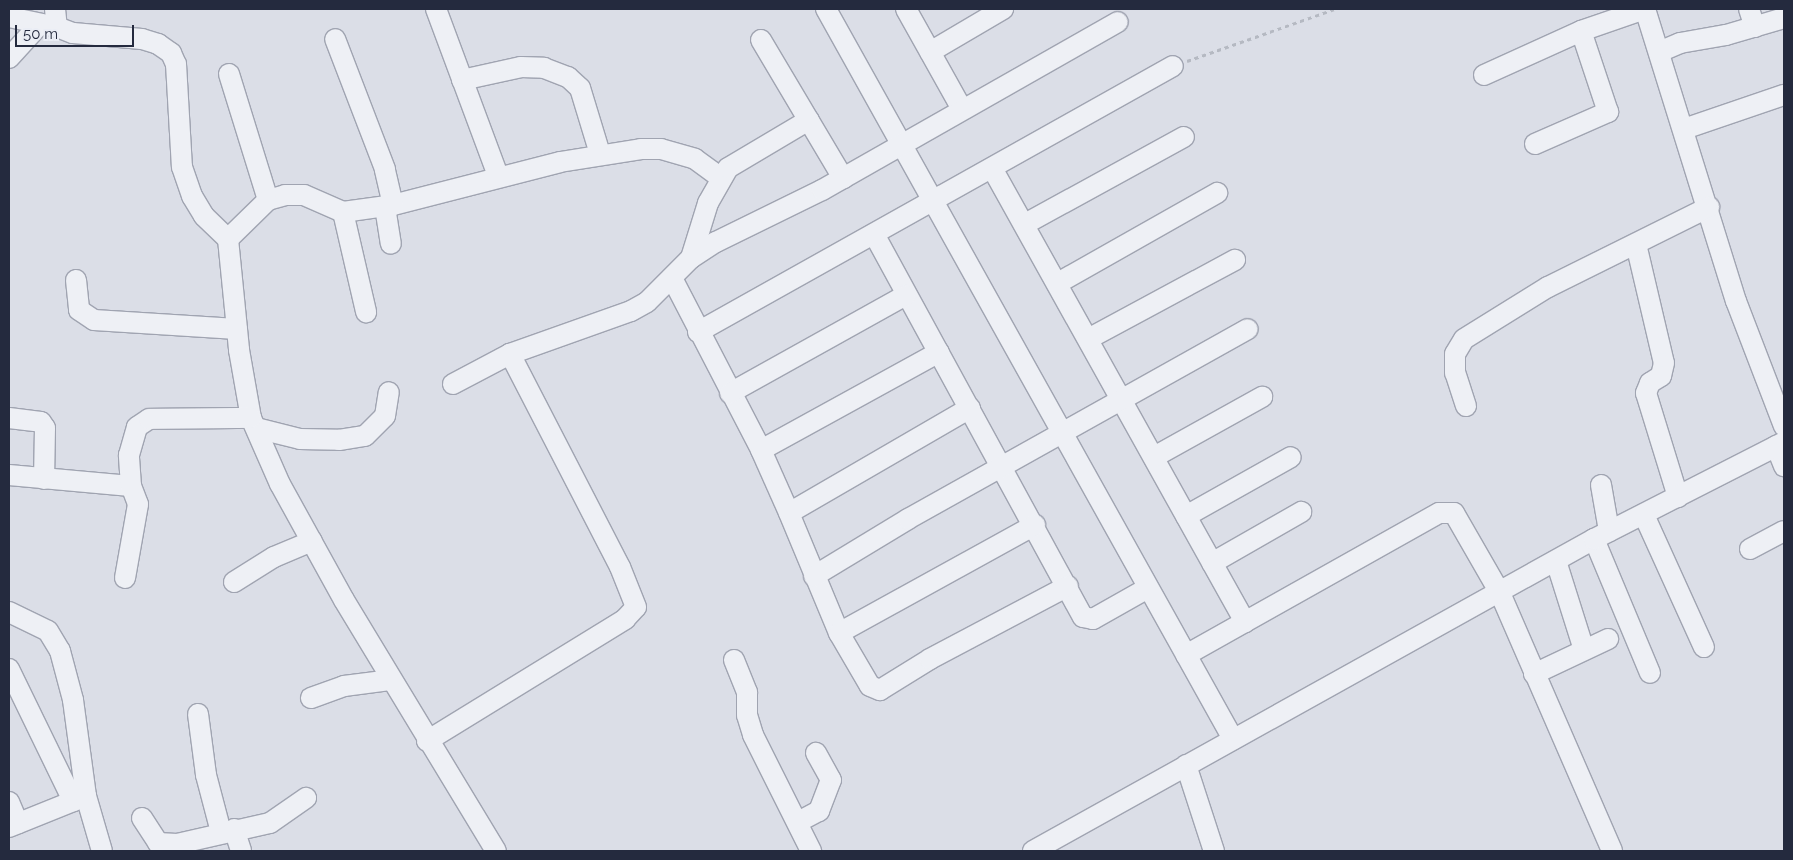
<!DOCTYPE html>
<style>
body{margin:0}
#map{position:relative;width:1793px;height:860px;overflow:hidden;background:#dbdee7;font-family:Raleway,sans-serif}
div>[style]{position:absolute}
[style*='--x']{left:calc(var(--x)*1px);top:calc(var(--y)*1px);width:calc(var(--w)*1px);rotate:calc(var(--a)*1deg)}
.path>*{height:3px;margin-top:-1.5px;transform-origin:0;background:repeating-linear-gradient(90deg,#b5b9c2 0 4px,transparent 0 8px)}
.roads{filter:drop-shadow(1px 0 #a0a4b1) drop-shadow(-1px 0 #a0a4b1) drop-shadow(0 1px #a0a4b1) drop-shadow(0 -1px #a0a4b1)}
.minor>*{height:20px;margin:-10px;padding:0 10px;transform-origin:10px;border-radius:10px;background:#eef0f5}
span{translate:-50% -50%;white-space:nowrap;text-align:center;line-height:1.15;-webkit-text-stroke:4px #eaedf5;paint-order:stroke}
.frame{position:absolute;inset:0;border:10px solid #242a3e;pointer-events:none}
.scale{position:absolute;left:15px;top:25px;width:119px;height:22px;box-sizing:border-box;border:2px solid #242a3e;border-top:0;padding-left:6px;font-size:15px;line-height:18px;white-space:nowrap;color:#242a3e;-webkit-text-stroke:4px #eaedf5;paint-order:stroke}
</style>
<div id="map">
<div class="path">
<div style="--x:1187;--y:61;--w:157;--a:-19.4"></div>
</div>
<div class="roads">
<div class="minor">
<div style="--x:55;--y:9;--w:18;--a:84"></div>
<div style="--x:57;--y:27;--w:17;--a:21"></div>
<div style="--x:73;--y:33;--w:69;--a:5"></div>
<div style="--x:142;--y:39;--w:17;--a:17"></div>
<div style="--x:158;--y:44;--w:16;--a:35"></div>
<div style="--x:171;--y:53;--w:12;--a:66"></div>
<div style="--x:176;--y:64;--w:103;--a:86.7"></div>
<div style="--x:182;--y:167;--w:31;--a:71"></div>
<div style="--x:192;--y:196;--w:23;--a:59"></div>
<div style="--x:204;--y:216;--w:33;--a:44"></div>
<div style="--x:228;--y:239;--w:112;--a:84.3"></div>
<div style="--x:239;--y:350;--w:69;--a:80"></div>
<div style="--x:251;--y:418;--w:72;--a:66.3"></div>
<div style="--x:280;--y:484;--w:132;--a:61.1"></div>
<div style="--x:344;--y:600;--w:293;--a:58.8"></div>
<div style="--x:436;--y:9;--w:178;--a:69.6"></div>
<div style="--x:826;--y:9;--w:836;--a:60.86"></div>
<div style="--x:906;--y:9;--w:115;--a:60.8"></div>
<div style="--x:1645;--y:9;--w:306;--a:72.7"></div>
<div style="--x:1736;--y:301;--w:134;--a:69"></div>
<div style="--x:1749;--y:9;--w:19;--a:72"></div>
<div style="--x:9;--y:17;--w:49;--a:11.8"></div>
<div style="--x:761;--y:40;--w:161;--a:59.3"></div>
<div style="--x:930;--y:52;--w:85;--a:-30.5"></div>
<div style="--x:1659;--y:52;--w:23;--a:-23"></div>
<div style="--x:1680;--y:43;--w:47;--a:-9.9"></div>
<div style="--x:1726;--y:35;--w:60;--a:-16.3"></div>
<div style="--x:9;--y:58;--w:46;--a:-47.6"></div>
<div style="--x:229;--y:74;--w:132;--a:72.8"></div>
<div style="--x:1484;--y:75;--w:107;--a:-24.4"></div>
<div style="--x:1581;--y:31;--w:68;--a:-19"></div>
<div style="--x:462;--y:80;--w:60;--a:-12.4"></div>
<div style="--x:521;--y:67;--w:23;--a:2"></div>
<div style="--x:544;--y:68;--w:26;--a:21"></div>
<div style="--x:568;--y:77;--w:16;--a:43"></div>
<div style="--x:580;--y:88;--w:69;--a:73.1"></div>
<div style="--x:1684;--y:129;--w:106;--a:-18.8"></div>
<div style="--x:1535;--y:144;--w:80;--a:-23.7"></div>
<div style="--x:1608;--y:112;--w:85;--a:-108.4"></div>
<div style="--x:992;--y:168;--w:520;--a:60.87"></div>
<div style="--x:393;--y:205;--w:172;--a:-14.4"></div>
<div style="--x:560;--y:162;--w:82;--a:-9.1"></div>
<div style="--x:641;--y:149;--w:20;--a:0"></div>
<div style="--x:661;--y:149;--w:35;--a:16"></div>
<div style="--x:695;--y:159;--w:32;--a:36"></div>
<div style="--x:385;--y:207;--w:37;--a:81"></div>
<div style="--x:343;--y:212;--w:103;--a:77"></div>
<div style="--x:1025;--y:224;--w:181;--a:-28.7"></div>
<div style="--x:874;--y:234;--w:436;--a:61.4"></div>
<div style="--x:1083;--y:617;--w:10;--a:11"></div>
<div style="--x:1093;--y:619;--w:63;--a:-29.4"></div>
<div style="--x:228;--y:239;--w:56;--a:-44.3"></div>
<div style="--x:268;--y:200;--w:18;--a:-16"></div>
<div style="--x:285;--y:195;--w:19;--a:0"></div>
<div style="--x:304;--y:195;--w:43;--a:23.6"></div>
<div style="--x:343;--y:212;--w:50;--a:-8"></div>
<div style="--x:393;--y:205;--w:37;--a:-103"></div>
<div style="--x:385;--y:169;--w:139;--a:-111"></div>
<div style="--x:1636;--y:244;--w:122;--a:76.8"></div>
<div style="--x:1664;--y:363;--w:13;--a:103"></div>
<div style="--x:1661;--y:376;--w:13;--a:148"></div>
<div style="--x:1650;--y:383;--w:11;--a:112"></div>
<div style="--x:1646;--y:393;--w:109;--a:72.9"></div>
<div style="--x:691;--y:258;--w:58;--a:-72.8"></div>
<div style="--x:708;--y:203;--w:40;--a:-60.3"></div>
<div style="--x:728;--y:168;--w:94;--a:-30.7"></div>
<div style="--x:672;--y:278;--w:194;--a:62.6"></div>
<div style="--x:761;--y:450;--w:69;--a:66"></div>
<div style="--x:76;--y:280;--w:30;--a:84"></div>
<div style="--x:79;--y:310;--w:18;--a:34"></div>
<div style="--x:94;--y:320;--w:143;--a:3.6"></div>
<div style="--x:1058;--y:283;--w:183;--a:-29.5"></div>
<div style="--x:698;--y:332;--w:544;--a:-29.25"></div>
<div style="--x:1088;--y:339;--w:167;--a:-28.3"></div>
<div style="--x:453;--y:384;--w:64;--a:-27.8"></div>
<div style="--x:510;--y:354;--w:128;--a:-19.6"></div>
<div style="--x:631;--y:311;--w:18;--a:-29"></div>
<div style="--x:647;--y:302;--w:62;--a:-45"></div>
<div style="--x:691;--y:258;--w:30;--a:-33"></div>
<div style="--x:716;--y:242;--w:118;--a:-26.1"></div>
<div style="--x:822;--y:190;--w:340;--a:-29.6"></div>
<div style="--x:730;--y:393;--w:201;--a:-29.1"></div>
<div style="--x:1466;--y:406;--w:35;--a:-108"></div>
<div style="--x:1455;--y:373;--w:19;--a:-90"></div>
<div style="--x:1455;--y:354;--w:17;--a:-59"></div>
<div style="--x:1464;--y:339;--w:99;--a:-31.8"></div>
<div style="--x:1548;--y:287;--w:180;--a:-26.4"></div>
<div style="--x:970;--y:408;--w:209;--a:149.9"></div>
<div style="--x:789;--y:513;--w:130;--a:67.4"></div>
<div style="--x:839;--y:633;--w:61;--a:59.7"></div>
<div style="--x:870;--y:686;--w:11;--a:22"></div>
<div style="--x:880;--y:690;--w:59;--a:-31.8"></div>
<div style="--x:930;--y:659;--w:156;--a:-27.9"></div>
<div style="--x:9;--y:418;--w:32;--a:7"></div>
<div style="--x:41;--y:422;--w:7;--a:56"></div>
<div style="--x:45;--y:428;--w:51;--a:91.1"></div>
<div style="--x:256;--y:428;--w:45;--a:14"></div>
<div style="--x:300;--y:439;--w:39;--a:1"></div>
<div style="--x:339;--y:440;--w:26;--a:-9"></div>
<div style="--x:365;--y:436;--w:28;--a:-45"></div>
<div style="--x:385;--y:416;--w:24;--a:-81"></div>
<div style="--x:1776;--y:446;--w:22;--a:68"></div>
<div style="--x:761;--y:450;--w:203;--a:-28.8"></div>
<div style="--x:1154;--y:457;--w:124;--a:-29.1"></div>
<div style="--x:9;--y:475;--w:122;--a:5.2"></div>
<div style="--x:1601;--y:485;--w:47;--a:80.1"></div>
<div style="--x:1644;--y:515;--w:145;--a:65.6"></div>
<div style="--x:1186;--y:516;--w:120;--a:-29.3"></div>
<div style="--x:1594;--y:539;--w:145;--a:67.3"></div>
<div style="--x:1750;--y:549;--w:38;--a:-28"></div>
<div style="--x:1556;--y:561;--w:93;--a:72.5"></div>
<div style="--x:1212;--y:563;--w:103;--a:-29.8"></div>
<div style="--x:814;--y:576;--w:110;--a:-31.2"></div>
<div style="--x:908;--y:519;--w:389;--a:-29.2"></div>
<div style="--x:125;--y:578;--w:75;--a:-80"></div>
<div style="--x:138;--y:504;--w:19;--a:-111"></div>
<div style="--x:131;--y:486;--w:31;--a:-94"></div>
<div style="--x:129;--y:455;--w:29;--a:-74"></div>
<div style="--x:137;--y:427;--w:14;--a:-34"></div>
<div style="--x:149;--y:419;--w:102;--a:-0.6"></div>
<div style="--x:234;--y:582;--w:47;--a:-32"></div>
<div style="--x:274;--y:557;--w:41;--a:-22.8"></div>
<div style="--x:9;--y:612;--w:43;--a:26"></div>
<div style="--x:48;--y:631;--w:23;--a:59"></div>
<div style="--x:60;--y:651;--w:51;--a:75.1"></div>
<div style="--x:73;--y:700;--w:97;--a:82.3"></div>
<div style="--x:86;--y:796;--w:83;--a:158.1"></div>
<div style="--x:839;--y:633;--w:224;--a:-28.9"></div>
<div style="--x:1186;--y:655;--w:290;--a:-29.3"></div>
<div style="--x:1439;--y:513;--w:15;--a:0"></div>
<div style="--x:1454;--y:513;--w:92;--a:60.1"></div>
<div style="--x:1500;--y:593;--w:281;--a:66.5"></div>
<div style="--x:734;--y:660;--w:35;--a:68"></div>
<div style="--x:747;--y:692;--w:23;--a:90"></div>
<div style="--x:747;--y:715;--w:21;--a:73"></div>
<div style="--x:753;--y:735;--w:130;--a:63.4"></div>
<div style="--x:9;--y:669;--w:147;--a:64.1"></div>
<div style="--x:1534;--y:674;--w:82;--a:-25.3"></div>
<div style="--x:311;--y:698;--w:35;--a:-20"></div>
<div style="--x:344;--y:686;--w:46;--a:-7.4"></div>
<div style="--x:198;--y:714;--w:62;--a:82.5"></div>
<div style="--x:206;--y:775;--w:59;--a:75.3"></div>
<div style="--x:427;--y:741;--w:233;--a:-31.6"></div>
<div style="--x:625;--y:619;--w:16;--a:-47"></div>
<div style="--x:636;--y:607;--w:43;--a:-111.8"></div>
<div style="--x:620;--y:567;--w:240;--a:-117.3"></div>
<div style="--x:1186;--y:765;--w:90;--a:72"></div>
<div style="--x:86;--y:796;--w:57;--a:73.8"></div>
<div style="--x:9;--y:802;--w:23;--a:67"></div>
<div style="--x:142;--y:818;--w:30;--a:57"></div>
<div style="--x:158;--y:843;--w:19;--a:3"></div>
<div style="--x:177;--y:844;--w:95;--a:-12.7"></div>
<div style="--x:270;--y:823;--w:44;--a:-34.8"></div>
<div style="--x:798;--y:822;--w:24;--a:-28"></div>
<div style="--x:819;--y:811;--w:33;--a:-69"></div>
<div style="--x:831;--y:780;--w:31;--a:-119"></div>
<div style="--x:234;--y:829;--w:23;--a:72"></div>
<div style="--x:1033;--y:851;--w:642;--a:-29.08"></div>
<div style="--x:1594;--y:539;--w:213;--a:-27"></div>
</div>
</div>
<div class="frame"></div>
<div class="scale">50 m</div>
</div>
